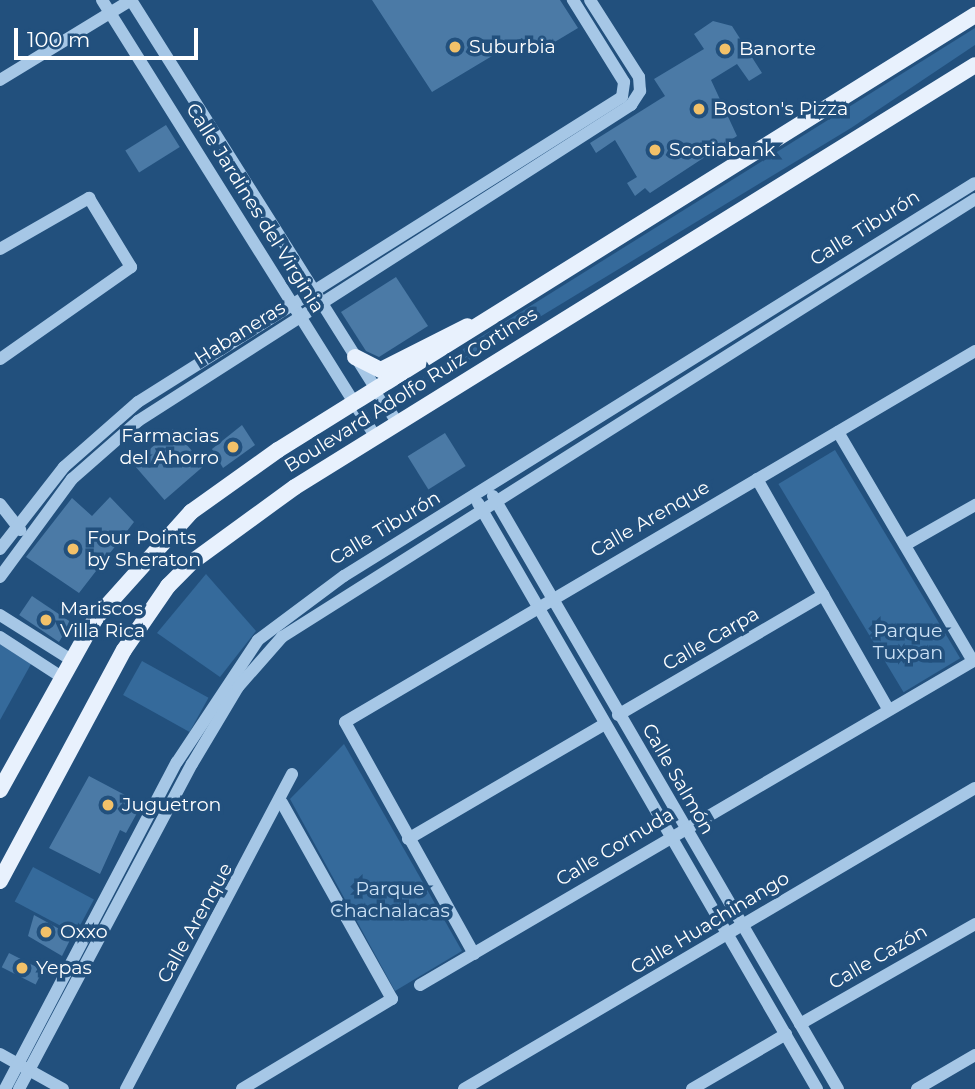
<!DOCTYPE html>
<meta charset="utf-8">
<style>
body{margin:0}
#map{position:relative;width:975px;height:1089px;overflow:hidden;background:#22507d;font-family:Montserrat,sans-serif}
div>[style]{position:absolute}
[style*='--x']{left:calc(var(--x)*1px);top:calc(var(--y)*1px);width:calc(var(--w)*1px);rotate:calc(var(--a)*1deg)}
.green>*{inset:0;background:#356a9b;transform-origin:0 0}
.building>*{inset:0;background:#4b7aa6;transform-origin:0 0}
.minor>*{height:12px;margin:-6px;padding:0 6px;transform-origin:6px;border-radius:6px;background:#a6c7e6}
.major>*{height:16px;margin:-8px;padding:0 8px;transform-origin:8px;border-radius:8px;background:#e8f1fd}
.dots>*{width:19px;height:19px;translate:-50% -50%;box-sizing:border-box;border:4px solid #22507d;border-radius:50%}
span{translate:-50% -50%;white-space:nowrap;text-align:center;line-height:1.15;-webkit-text-stroke:7px #22507d;paint-order:stroke}
.poi-label{font-size:19px;color:#fff}
.left{translate:0 -50%;text-align:left}
.right{translate:-100% -50%;text-align:right}
.street-label{font-size:19px;color:#fff}
.park-label{font-size:19px;color:#cae0f5}
.scale{position:absolute;left:14px;top:28px;width:184px;height:32px;box-sizing:border-box;border:4px solid #fff;border-top:0;padding-left:9px;font-size:21px;line-height:24px;white-space:nowrap;color:#fff;-webkit-text-stroke:5px #22507d;paint-order:stroke}
</style>
<div id="map">
<div class="green">
<div style="clip-path:polygon(975px 28px,975px 45px,851px 128px,413px 394px,392px 399px,479px 338px)"></div>
<div style="left:835px;top:450px;width:243px;height:66px;rotate:59deg"></div>
<div style="clip-path:polygon(206px 574px,256px 631px,220px 677px,157px 633px)"></div>
<div style="clip-path:polygon(0 644px,31px 664px,0 720px)"></div>
<div style="left:142px;top:661px;width:76px;height:39px;rotate:29deg"></div>
<div style="clip-path:polygon(344px 744px,462px 951px,395px 991px,290px 799px)"></div>
<div style="left:33px;top:867px;width:69px;height:39px;rotate:28deg"></div>
</div>
<div class="building">
<div style="clip-path:polygon(372px 0,560px 0,578px 28px,533px 55px,522px 38px,432px 92px)"></div>
<div style="clip-path:polygon(713px 21px,732px 26px,762px 73px,749px 81px,737px 64px,711px 80px,737px 136px,650px 193px,645px 188px,635px 196px,627px 183px,637px 177px,615px 140px,596px 153px,590px 143px,665px 96px,654px 79px,704px 49px,694px 34px)"></div>
<div style="left:166px;top:125px;width:26px;height:48px;rotate:58deg"></div>
<div style="clip-path:polygon(396px 277px,428px 326px,379px 357px,366px 351px,341px 312px)"></div>
<div style="clip-path:polygon(242px 425px,255px 445px,223px 468px,212px 449px)"></div>
<div style="left:173px;top:429px;width:48px;height:53px;rotate:49deg"></div>
<div style="left:445px;top:433px;width:39px;height:44px;rotate:58deg"></div>
<div style="clip-path:polygon(110px 497px,134px 522px,79px 593px,26px 557px,72px 498px,92px 516px)"></div>
<div style="left:32px;top:596px;width:48px;height:23px;rotate:34deg"></div>
<div style="clip-path:polygon(89px 776px,142px 804px,126px 833px,120px 830px,100px 874px,49px 848px)"></div>
<div style="clip-path:polygon(34px 915px,72px 936px,62px 956px,28px 936px)"></div>
<div style="left:9px;top:953px;width:38px;height:16px;rotate:27deg"></div>
</div>
<div class="minor">
<div style="--x:102;--y:0;--w:514;--a:57.95"></div>
<div style="--x:131;--y:0;--w:499;--a:57.8"></div>
<div style="--x:0;--y:80;--w:153;--a:-31.4"></div>
<div style="--x:0;--y:249;--w:103;--a:-29.8"></div>
<div style="--x:89;--y:198;--w:81;--a:58.7"></div>
<div style="--x:131;--y:267;--w:160;--a:144.9"></div>
<div style="--x:838;--y:432;--w:266;--a:59.5"></div>
<div style="--x:757;--y:479;--w:265;--a:60.3"></div>
<div style="--x:493;--y:496;--w:686;--a:59.81"></div>
<div style="--x:478;--y:503;--w:677;--a:59.95"></div>
<div style="--x:0;--y:504;--w:33;--a:52"></div>
<div style="--x:905;--y:545;--w:81;--a:-29.7"></div>
<div style="--x:0;--y:549;--w:104;--a:-52"></div>
<div style="--x:64;--y:467;--w:98;--a:-41.3"></div>
<div style="--x:138;--y:402;--w:572;--a:-32.22"></div>
<div style="--x:622;--y:97;--w:15;--a:-82"></div>
<div style="--x:624;--y:82;--w:97;--a:-121.9"></div>
<div style="--x:0;--y:577;--w:122;--a:-53.7"></div>
<div style="--x:72;--y:479;--w:88;--a:-41.3"></div>
<div style="--x:138;--y:421;--w:586;--a:-32.66"></div>
<div style="--x:631;--y:105;--w:17;--a:-57"></div>
<div style="--x:640;--y:91;--w:14;--a:-94"></div>
<div style="--x:639;--y:77;--w:91;--a:-122.5"></div>
<div style="--x:0;--y:615;--w:83;--a:32.2"></div>
<div style="--x:0;--y:637;--w:72;--a:33"></div>
<div style="--x:618;--y:715;--w:238;--a:-30.3"></div>
<div style="--x:408;--y:839;--w:228;--a:-30.3"></div>
<div style="--x:474;--y:954;--w:265;--a:-119.1"></div>
<div style="--x:345;--y:722;--w:731;--a:-30.49"></div>
<div style="--x:420;--y:985;--w:643;--a:-30.35"></div>
<div style="--x:800;--y:1024;--w:202;--a:-29.7"></div>
<div style="--x:0;--y:1054;--w:72;--a:29.1"></div>
<div style="--x:5;--y:1089;--w:369;--a:-62.3"></div>
<div style="--x:177;--y:762;--w:146;--a:-56.4"></div>
<div style="--x:258;--y:640;--w:107;--a:-36.7"></div>
<div style="--x:344;--y:576;--w:743;--a:-31.92"></div>
<div style="--x:19;--y:1089;--w:368;--a:-62"></div>
<div style="--x:192;--y:764;--w:90;--a:-59.1"></div>
<div style="--x:238;--y:687;--w:67;--a:-48.7"></div>
<div style="--x:282;--y:637;--w:820;--a:-32.29"></div>
<div style="--x:126;--y:1089;--w:356;--a:-62.2"></div>
<div style="--x:242;--y:1089;--w:175;--a:-31"></div>
<div style="--x:392;--y:999;--w:225;--a:-119.3"></div>
<div style="--x:464;--y:1089;--w:593;--a:-30.5"></div>
<div style="--x:692;--y:1089;--w:109;--a:-30.3"></div>
<div style="--x:917;--y:1089;--w:67;--a:-30.4"></div>
</div>
<div class="major">
<div style="--x:355;--y:357;--w:29;--a:27"></div>
<div style="--x:381;--y:370;--w:97;--a:-26.8"></div>
<div style="--x:0;--y:790;--w:196;--a:-60.9"></div>
<div style="--x:95;--y:619;--w:144;--a:-48.1"></div>
<div style="--x:191;--y:512;--w:107;--a:-35.5"></div>
<div style="--x:278;--y:450;--w:822;--a:-31.97"></div>
<div style="--x:0;--y:881;--w:262;--a:-61.8"></div>
<div style="--x:124;--y:650;--w:78;--a:-55.5"></div>
<div style="--x:168;--y:586;--w:34;--a:-45"></div>
<div style="--x:192;--y:562;--w:127;--a:-36.1"></div>
<div style="--x:295;--y:487;--w:800;--a:-31.82"></div>
</div>
<div class="dots">
<div style="left:455px;top:47px;background:#f2c169"></div>
<div style="left:725px;top:49px;background:#f2c169"></div>
<div style="left:699px;top:109px;background:#f2c169"></div>
<div style="left:655px;top:150px;background:#f2c169"></div>
<div style="left:233px;top:447px;background:#f2c169"></div>
<div style="left:73px;top:549px;background:#f2c169"></div>
<div style="left:46px;top:620px;background:#f2c169"></div>
<div style="left:108px;top:805px;background:#f2c169"></div>
<div style="left:46px;top:932px;background:#f2c169"></div>
<div style="left:22px;top:968px;background:#f2c169"></div>
</div>
<div class="poi-label">
<span class="left" style="left:469px;top:47px">Suburbia</span>
<span class="left" style="left:739px;top:49px">Banorte</span>
<span class="left" style="left:713px;top:109px">Boston's Pizza</span>
<span class="left" style="left:669px;top:150px">Scotiabank</span>
<span class="right" style="left:219px;top:447px">Farmacias<br>del Ahorro</span>
<span class="left" style="left:87px;top:549px">Four Points<br>by Sheraton</span>
<span class="left" style="left:60px;top:620px">Mariscos<br>Villa Rica</span>
<span class="left" style="left:122px;top:805px">Juguetron</span>
<span class="left" style="left:60px;top:932px">Oxxo</span>
<span class="left" style="left:36px;top:968px">Yepas</span>
</div>
<div class="street-label">
<span style="left:255px;top:208px;rotate:58deg">Calle Jardines del Virginia</span>
<span style="left:865px;top:228px;rotate:-32deg">Calle Tiburón</span>
<span style="left:240px;top:333px;rotate:-32deg">Habaneras</span>
<span style="left:411px;top:390px;rotate:-32deg">Boulevard Adolfo Ruiz Cortines</span>
<span style="left:650px;top:519px;rotate:-30deg">Calle Arenque</span>
<span style="left:385px;top:528px;rotate:-31deg">Calle Tiburón</span>
<span style="left:711px;top:639px;rotate:-30deg">Calle Carpa</span>
<span style="left:678px;top:779px;rotate:60deg">Calle Salmón</span>
<span style="left:615px;top:847px;rotate:-31deg">Calle Cornuda</span>
<span style="left:195px;top:923px;rotate:-61deg">Calle Arenque</span>
<span style="left:710px;top:923px;rotate:-31deg">Calle Huachinango</span>
<span style="left:878px;top:957px;rotate:-30deg">Calle Cazón</span>
</div>
<div class="park-label">
<span style="left:908px;top:642px">Parque<br>Tuxpan</span>
<span style="left:390px;top:900px">Parque<br>Chachalacas</span>
</div>
<div class="scale">100 m</div>
</div>
